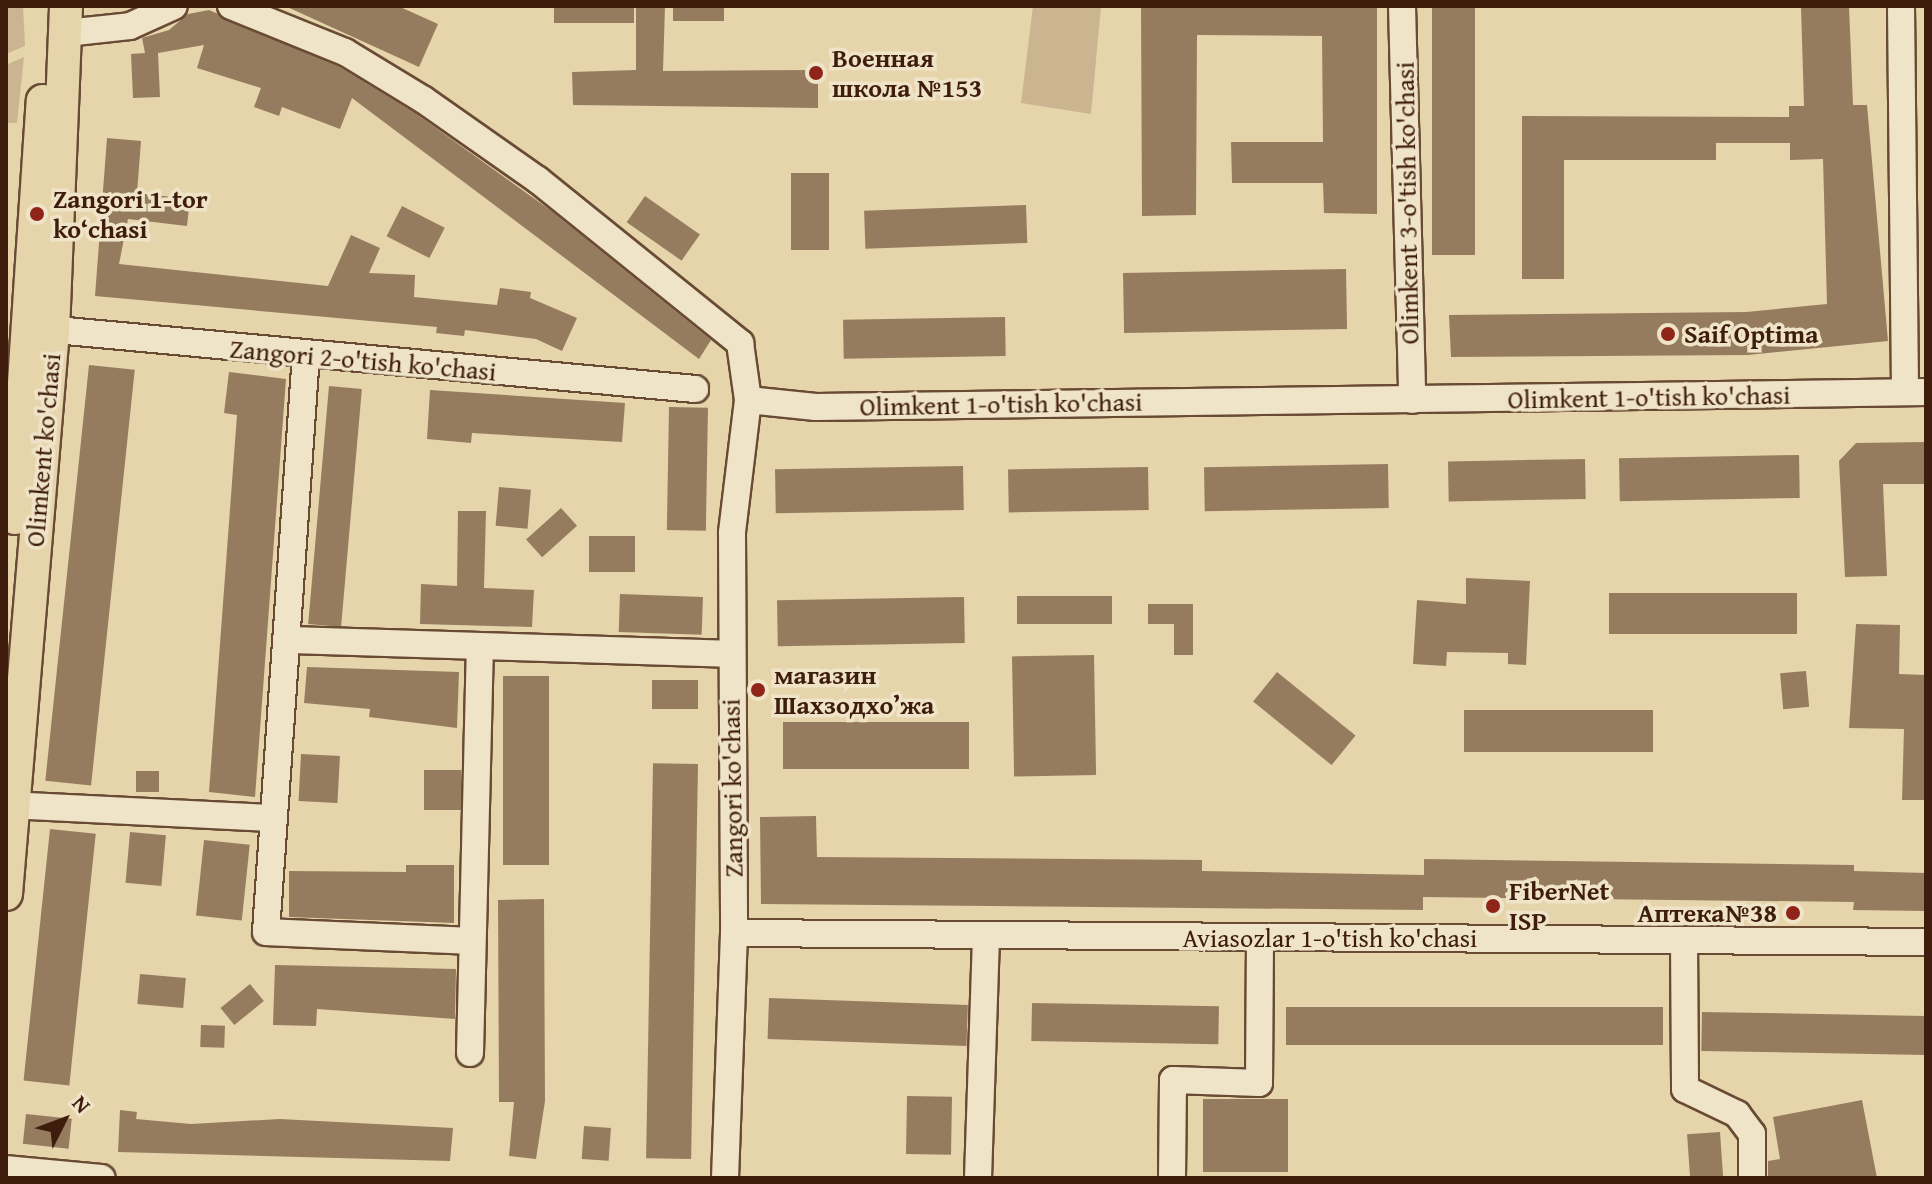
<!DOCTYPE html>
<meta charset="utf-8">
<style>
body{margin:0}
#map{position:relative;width:1932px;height:1184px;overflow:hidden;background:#e6d4ab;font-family:"Gentium Book Plus",serif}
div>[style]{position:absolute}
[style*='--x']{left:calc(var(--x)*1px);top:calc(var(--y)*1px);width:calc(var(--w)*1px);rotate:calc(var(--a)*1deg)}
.green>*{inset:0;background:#cab590}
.building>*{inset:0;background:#967c5f;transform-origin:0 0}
.roads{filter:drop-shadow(2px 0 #694b34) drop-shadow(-2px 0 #694b34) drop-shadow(0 2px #694b34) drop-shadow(0 -2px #694b34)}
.minor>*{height:26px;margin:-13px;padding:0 13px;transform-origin:13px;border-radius:13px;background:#efe3c8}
.major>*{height:32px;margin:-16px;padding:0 16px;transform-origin:16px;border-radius:16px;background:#e6d4ab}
.dots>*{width:22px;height:22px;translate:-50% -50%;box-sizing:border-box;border:4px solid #efe3c8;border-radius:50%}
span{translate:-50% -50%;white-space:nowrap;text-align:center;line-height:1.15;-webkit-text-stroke:7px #efe3c8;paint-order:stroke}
.poi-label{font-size:26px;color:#3f1d0d;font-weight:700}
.left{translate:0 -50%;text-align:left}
.right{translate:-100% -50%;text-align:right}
.street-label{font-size:26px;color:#3f1d0d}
.frame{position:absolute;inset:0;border:8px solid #3f1d0d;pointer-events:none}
.north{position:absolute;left:24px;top:1080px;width:80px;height:80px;-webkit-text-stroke:6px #efe3c8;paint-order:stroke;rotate:48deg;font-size:22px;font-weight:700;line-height:32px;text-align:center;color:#3f1d0d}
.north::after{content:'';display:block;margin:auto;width:28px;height:36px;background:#3f1d0d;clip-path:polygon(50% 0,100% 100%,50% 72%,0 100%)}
</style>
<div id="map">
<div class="green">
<div style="clip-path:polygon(6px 6px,23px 6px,25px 46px,6px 54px)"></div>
<div style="clip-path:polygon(1033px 6px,1101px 6px,1091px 114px,1021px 103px)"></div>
<div style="clip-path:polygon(24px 57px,17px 123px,6px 123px,6px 65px)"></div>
</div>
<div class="building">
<div style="clip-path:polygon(285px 6px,398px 6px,438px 24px,419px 67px)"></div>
<div style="left:554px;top:6px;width:80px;height:17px"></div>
<div style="clip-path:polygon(636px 6px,665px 6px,663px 71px,818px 70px,818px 108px,573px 105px,572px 72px,636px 70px)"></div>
<div style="left:673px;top:6px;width:51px;height:15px"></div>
<div style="clip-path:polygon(1141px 6px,1377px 6px,1377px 214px,1324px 213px,1323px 183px,1232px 183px,1231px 142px,1323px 142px,1322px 36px,1197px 35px,1196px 215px,1142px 216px)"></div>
<div style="left:1432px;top:6px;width:43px;height:249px"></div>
<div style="clip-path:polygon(1801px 6px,1849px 6px,1853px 105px,1867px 105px,1888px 341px,1748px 355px,1451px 357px,1449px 315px,1746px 312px,1827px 304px,1823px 159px,1790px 160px,1790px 143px,1716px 143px,1716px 160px,1564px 160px,1564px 279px,1522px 279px,1522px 116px,1789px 117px,1789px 106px,1804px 106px)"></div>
<div style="clip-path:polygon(209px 10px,338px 66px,415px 113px,550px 210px,711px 340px,699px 359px,352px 98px,340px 129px,282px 107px,279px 116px,254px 107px,261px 88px,197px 68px,204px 45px,158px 53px,160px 97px,133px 98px,131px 54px,145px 53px,142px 38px,169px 30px,188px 14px)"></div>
<div style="clip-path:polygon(107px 138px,141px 141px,137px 193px,190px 199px,187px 226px,128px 219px,119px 264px,328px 286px,351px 235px,380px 248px,369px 273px,415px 275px,414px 297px,497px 305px,500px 288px,531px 292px,530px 298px,577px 318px,562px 351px,536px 339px,465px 330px,464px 336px,436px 333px,437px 327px,95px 296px)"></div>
<div style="left:791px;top:173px;width:38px;height:77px"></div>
<div style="left:645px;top:196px;width:67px;height:32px;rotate:35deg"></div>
<div style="left:1026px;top:205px;width:38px;height:162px;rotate:88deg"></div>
<div style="left:402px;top:206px;width:48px;height:34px;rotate:27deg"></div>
<div style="left:1346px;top:269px;width:60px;height:223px;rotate:89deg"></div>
<div style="left:1005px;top:317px;width:39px;height:162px;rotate:89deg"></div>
<div style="left:89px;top:365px;width:46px;height:418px;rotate:6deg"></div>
<div style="clip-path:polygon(229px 372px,286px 379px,255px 797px,209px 792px,237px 415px,224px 413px)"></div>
<div style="left:329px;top:386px;width:33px;height:239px;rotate:5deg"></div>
<div style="clip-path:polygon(430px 390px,625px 403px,622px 442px,472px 433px,471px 443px,427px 439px)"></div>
<div style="left:669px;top:407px;width:39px;height:123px;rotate:1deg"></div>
<div style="clip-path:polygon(1926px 442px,1926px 484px,1883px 484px,1887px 576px,1845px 577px,1839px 461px,1856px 443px)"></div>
<div style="left:1799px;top:455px;width:43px;height:180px;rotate:89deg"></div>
<div style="left:1585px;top:459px;width:40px;height:137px;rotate:89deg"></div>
<div style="left:1388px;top:464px;width:44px;height:184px;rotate:89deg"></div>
<div style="left:963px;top:466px;width:44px;height:188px;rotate:89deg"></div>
<div style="left:1148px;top:467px;width:43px;height:140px;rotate:89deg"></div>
<div style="left:499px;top:487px;width:32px;height:39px;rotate:5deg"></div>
<div style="left:561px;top:508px;width:24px;height:47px;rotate:48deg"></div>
<div style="clip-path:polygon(458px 511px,486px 511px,484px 588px,534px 590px,532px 627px,420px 624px,421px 584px,457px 586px)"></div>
<div style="left:589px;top:536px;width:46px;height:36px"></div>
<div style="clip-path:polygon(1466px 578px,1530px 581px,1526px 665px,1508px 664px,1508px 653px,1447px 652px,1446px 666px,1413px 664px,1417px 600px,1466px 604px)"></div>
<div style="left:1609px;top:593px;width:188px;height:41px"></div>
<div style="left:620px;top:594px;width:83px;height:38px;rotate:2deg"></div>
<div style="left:1017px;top:596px;width:95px;height:28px"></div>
<div style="left:964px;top:597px;width:46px;height:187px;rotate:89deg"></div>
<div style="clip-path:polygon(1148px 604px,1193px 604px,1193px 655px,1174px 655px,1174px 624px,1148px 624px)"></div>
<div style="clip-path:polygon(1856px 624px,1900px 625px,1899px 674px,1926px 675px,1926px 800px,1902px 800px,1904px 729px,1849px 728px)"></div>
<div style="left:1094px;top:655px;width:120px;height:82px;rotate:89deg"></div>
<div style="clip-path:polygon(307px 667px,459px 672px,457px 728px,369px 717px,370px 709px,304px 703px)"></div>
<div style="left:1806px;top:671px;width:36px;height:26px;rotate:85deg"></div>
<div style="left:1277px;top:672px;width:101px;height:38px;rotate:39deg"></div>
<div style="left:503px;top:676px;width:46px;height:189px"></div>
<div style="left:652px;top:680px;width:46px;height:29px"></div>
<div style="left:1464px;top:710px;width:189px;height:42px"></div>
<div style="left:783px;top:722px;width:186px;height:47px"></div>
<div style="left:301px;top:754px;width:39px;height:47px;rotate:3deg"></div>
<div style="left:698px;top:764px;width:395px;height:45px;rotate:91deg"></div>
<div style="left:424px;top:770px;width:37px;height:40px"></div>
<div style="left:136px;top:771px;width:23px;height:21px"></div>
<div style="clip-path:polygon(816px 816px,817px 857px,1202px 860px,1202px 871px,1424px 875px,1424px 859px,1854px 865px,1854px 871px,1926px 873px,1926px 911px,1853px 910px,1854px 902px,1423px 897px,1423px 910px,761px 904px,760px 817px)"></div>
<div style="left:50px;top:829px;width:46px;height:253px;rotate:6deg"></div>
<div style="left:130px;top:832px;width:36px;height:51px;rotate:5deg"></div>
<div style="left:204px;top:840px;width:46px;height:76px;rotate:6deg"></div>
<div style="clip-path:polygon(406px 865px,454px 865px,454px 923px,289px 917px,289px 871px,406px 872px)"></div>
<div style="clip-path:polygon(544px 899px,545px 1101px,536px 1159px,509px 1156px,514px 1102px,499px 1102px,498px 900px)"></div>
<div style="clip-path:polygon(275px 965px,456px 969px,455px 1019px,317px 1009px,316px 1026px,273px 1025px)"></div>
<div style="left:140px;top:974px;width:46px;height:30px;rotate:5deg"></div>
<div style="left:250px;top:984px;width:22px;height:38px;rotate:51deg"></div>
<div style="left:769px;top:998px;width:199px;height:41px;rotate:2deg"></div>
<div style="left:1032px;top:1003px;width:187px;height:38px;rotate:1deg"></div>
<div style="left:1286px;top:1007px;width:377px;height:38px"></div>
<div style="left:1702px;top:1012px;width:224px;height:39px;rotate:1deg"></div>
<div style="left:201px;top:1025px;width:24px;height:22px;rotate:2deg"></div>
<div style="left:907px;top:1096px;width:45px;height:58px;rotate:1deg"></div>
<div style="left:1203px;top:1099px;width:85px;height:73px"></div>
<div style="clip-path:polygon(1862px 1100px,1877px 1178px,1768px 1178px,1768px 1161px,1780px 1159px,1773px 1117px)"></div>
<div style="clip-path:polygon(120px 1110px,137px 1112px,136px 1119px,191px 1124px,280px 1119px,453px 1128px,450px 1161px,118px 1152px)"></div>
<div style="left:26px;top:1114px;width:46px;height:30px;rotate:6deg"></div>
<div style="left:584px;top:1126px;width:27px;height:33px;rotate:4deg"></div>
<div style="left:1720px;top:1132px;width:46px;height:33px;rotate:86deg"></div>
</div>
<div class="roads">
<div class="minor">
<div style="--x:231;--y:6;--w:123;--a:22"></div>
<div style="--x:345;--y:52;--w:92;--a:31.3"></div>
<div style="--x:424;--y:100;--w:139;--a:35.1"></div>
<div style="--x:538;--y:180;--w:260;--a:38.9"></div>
<div style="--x:740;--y:343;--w:58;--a:82"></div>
<div style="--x:748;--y:400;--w:134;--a:96.9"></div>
<div style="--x:732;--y:533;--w:400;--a:89.7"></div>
<div style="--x:734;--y:933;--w:245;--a:92.1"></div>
<div style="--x:1402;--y:6;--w:394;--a:88.5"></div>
<div style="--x:1901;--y:6;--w:386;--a:89.4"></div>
<div style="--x:66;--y:33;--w:64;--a:-6.2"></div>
<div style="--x:130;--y:26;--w:48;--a:-24.4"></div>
<div style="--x:34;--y:328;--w:664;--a:5.27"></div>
<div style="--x:306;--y:354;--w:579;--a:93.96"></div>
<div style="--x:266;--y:932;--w:206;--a:2.5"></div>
<div style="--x:748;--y:400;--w:68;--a:5.9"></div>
<div style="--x:816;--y:407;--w:1110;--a:-0.77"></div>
<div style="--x:288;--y:640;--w:442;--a:1.8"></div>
<div style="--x:6;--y:805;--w:267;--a:2.8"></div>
<div style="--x:734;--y:933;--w:1192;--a:0.43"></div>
<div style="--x:1684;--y:940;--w:149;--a:89.6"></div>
<div style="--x:1685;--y:1089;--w:58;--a:25.7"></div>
<div style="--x:1737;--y:1114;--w:25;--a:53"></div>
<div style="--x:1752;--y:1134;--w:44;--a:90"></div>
<div style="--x:470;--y:1053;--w:404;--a:-88.6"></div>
<div style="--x:6;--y:1169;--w:96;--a:5.4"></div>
<div style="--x:978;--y:1178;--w:243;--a:-88.1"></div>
<div style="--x:1172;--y:1178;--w:98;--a:-89.4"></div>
<div style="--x:1173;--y:1080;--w:86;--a:2"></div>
<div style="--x:1259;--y:1083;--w:146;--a:-89.6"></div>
</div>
<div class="major">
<div style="--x:15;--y:518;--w:418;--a:-86.2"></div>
<div style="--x:6;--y:894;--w:565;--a:-85.23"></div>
<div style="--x:53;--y:331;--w:325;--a:-87.7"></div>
</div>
</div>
<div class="dots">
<div style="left:816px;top:73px;background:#8f2418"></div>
<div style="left:37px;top:214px;background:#8f2418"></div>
<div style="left:1668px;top:334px;background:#8f2418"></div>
<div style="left:758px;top:690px;background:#8f2418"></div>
<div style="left:1493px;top:906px;background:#8f2418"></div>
<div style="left:1793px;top:913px;background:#8f2418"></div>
</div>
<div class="poi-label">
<span class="left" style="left:832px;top:73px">Военная<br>школа №153</span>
<span class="left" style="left:53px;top:214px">Zangori 1-tor<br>ko‘chasi</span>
<span class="left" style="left:1684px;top:334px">Saif Optima</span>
<span class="left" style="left:774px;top:690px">магазин<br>Шахзодхо’жа</span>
<span class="left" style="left:1509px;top:906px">FiberNet<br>ISP</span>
<span class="right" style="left:1777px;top:913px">Аптека№38</span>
</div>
<div class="street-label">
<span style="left:1407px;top:203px;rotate:-91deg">Olimkent 3-o'tish ko'chasi</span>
<span style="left:363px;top:360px;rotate:5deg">Zangori 2-o'tish ko'chasi</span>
<span style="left:1649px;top:397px;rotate:-1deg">Olimkent 1-o'tish ko'chasi</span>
<span style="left:1001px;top:404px;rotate:-1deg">Olimkent 1-o'tish ko'chasi</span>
<span style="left:43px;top:450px;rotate:-85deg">Olimkent ko'chasi</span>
<span style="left:732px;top:788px;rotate:-91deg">Zangori ko'chasi</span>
<span style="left:1330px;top:938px">Aviasozlar 1-o'tish ko'chasi</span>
</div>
<div class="frame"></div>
<div class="north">N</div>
</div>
